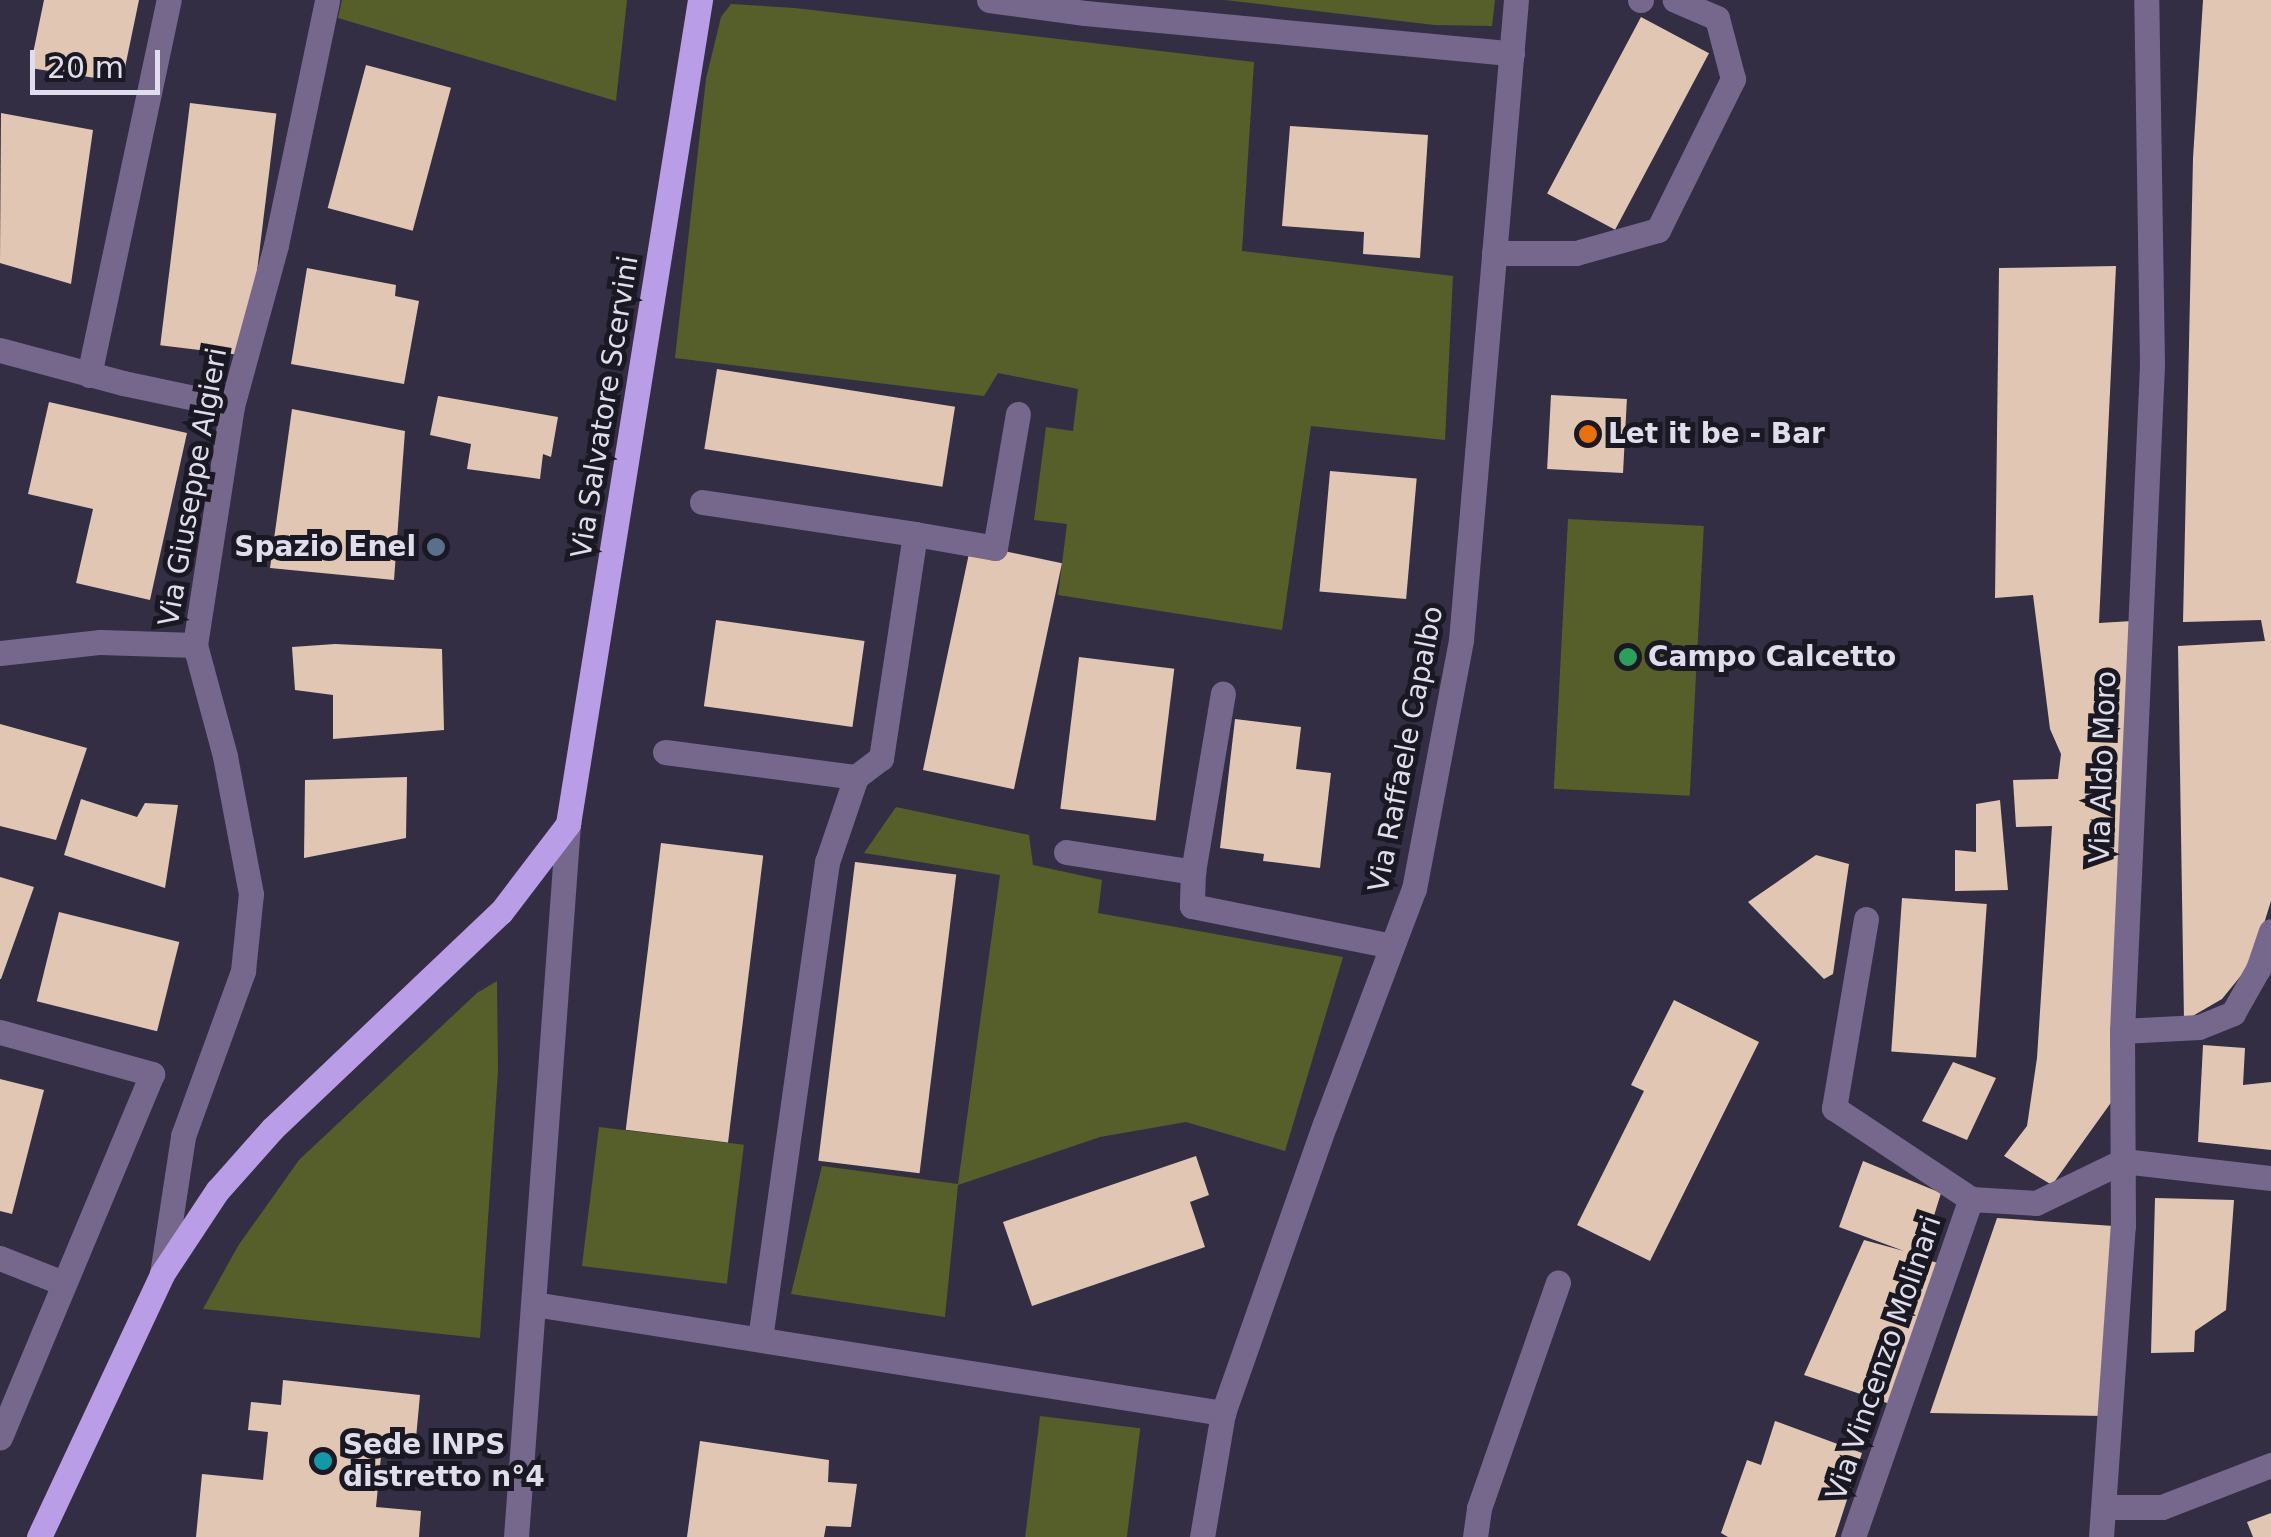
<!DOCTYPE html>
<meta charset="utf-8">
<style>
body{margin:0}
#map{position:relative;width:2271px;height:1537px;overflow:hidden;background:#332e44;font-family:"DejaVu Sans",sans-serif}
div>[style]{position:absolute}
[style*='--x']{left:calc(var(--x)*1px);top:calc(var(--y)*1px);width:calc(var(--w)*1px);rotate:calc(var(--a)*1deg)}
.green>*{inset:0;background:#565f29;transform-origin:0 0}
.building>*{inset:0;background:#e1c6b3;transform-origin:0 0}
.minor>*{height:25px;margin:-12.5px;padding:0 12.5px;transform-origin:12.5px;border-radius:12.5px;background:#76688c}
.major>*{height:25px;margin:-12.5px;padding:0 12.5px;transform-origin:12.5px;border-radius:12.5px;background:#b99de7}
.dots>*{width:28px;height:28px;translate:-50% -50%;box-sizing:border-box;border:5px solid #1a1822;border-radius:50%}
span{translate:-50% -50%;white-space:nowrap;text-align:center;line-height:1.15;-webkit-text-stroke:10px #1a1822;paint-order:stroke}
.street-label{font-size:28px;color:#e0ddec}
.poi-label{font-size:28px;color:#e0ddec;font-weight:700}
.left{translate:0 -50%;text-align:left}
.right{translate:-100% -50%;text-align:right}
.scale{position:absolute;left:30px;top:50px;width:130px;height:45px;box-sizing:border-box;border:5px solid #e0ddec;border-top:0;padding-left:12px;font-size:30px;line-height:35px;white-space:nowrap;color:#e0ddec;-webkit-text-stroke:8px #1a1822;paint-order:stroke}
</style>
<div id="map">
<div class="green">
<div style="clip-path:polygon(342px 0,627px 0,616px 101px,338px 18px)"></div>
<div style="clip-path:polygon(1225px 0,1495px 0,1492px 26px,1434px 25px)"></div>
<div style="clip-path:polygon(731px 4px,795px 8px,1254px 62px,1242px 251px,1453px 276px,1445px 440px,1311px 426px,1282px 630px,1058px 595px,1067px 524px,1034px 520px,1046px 427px,1073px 431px,1078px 389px,998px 373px,984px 396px,675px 358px,706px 79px,721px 17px)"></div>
<div style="left:1568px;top:519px;width:136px;height:270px;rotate:3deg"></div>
<div style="clip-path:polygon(896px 807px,1029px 835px,1033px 865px,1102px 880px,1098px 913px,1343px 957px,1285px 1151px,1186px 1122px,1100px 1137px,958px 1185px,945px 1317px,791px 1294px,822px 1166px,958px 1184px,1000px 875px,864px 853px)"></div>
<div style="clip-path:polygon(497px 981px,498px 1071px,480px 1338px,203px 1309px,238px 1246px,299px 1160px,477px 993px)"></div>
<div style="left:599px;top:1127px;width:146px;height:140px;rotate:7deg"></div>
<div style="left:1040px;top:1416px;width:101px;height:122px;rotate:7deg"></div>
</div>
<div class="building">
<div style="clip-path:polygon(44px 0,139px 0,122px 82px,30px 68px)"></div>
<div style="clip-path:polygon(2203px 0,2271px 0,2271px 901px,2252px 962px,2222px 999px,2184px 1021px,2178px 646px,2265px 641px,2261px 620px,2183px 622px,2193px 158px)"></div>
<div style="left:1641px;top:17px;width:77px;height:200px;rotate:28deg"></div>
<div style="left:366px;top:65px;width:88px;height:148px;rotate:15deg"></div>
<div style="left:190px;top:103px;width:87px;height:244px;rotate:7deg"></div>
<div style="clip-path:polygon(1px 113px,93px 130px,71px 284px,0 263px)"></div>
<div style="clip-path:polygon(1290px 126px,1428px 135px,1420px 258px,1363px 254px,1364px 232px,1282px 226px)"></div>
<div style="clip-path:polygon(2116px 266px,2099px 623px,2132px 621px,2115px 1097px,2052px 1185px,2004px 1156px,2027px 1126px,2037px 1058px,2052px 826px,2016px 827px,2013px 780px,2058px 779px,2061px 754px,2050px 729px,2033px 595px,1995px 598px,1999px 268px)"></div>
<div style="clip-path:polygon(307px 268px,396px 285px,395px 296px,419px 301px,404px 384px,291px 364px)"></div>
<div style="left:717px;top:369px;width:241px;height:81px;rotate:9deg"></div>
<div style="left:1551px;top:395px;width:76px;height:74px;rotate:3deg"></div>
<div style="clip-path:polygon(438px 396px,558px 417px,551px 457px,543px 454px,540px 479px,467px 469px,471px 444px,430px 435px)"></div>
<div style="clip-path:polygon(49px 402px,187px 433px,150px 600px,76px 583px,93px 509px,28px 494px)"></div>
<div style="clip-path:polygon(292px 409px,405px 431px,394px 580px,270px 568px)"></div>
<div style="left:1330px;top:471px;width:87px;height:121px;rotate:5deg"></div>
<div style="left:971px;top:544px;width:93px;height:231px;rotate:12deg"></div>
<div style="left:716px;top:620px;width:150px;height:87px;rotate:8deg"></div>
<div style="clip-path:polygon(335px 644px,442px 649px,444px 730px,333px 739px,333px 695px,295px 690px,292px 647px)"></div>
<div style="left:1079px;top:657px;width:96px;height:153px;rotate:7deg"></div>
<div style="clip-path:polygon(1235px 719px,1301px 727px,1296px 769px,1331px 773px,1320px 868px,1263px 861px,1264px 854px,1220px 848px)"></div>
<div style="clip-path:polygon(0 724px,87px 748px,56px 840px,0 826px)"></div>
<div style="clip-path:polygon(407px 777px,406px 838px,304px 858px,305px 780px)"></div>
<div style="clip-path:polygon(81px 799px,137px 817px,145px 803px,178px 805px,165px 888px,64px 855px)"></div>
<div style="clip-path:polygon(2000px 800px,2008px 890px,1955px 891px,1955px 850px,1976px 852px,1976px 804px)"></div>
<div style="left:661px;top:843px;width:103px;height:289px;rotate:7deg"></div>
<div style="clip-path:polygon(1816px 855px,1849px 864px,1833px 974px,1824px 979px,1748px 902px)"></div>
<div style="left:855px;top:862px;width:102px;height:301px;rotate:7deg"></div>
<div style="clip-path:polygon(0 877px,34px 887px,1px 979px,0 979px)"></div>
<div style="left:1902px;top:898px;width:85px;height:154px;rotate:4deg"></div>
<div style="left:59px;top:912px;width:124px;height:92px;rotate:14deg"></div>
<div style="clip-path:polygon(1674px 1000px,1759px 1042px,1650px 1261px,1577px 1225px,1644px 1091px,1631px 1085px)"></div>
<div style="clip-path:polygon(2203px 1045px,2245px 1048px,2243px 1085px,2271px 1082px,2271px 1150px,2198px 1142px)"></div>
<div style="clip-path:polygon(1953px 1062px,1996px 1078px,1967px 1140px,1922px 1121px)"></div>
<div style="clip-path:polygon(0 1079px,44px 1090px,12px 1214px,0 1211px)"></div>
<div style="clip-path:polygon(1196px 1156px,1209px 1195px,1190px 1202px,1205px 1247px,1032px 1306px,1003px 1222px)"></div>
<div style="clip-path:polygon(1863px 1161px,1941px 1193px,1921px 1258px,1948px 1266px,1890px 1404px,1804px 1375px,1864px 1240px,1904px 1251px,1839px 1227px)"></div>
<div style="clip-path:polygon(2155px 1198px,2234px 1200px,2226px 1310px,2195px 1331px,2194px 1352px,2151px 1353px)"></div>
<div style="clip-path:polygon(1997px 1218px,2114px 1226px,2104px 1416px,1930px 1413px)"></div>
<div style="clip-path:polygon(283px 1380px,420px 1395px,415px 1449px,382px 1446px,376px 1507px,421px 1511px,419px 1537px,196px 1537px,202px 1474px,263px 1480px,268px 1432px,248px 1430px,251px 1402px,281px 1405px)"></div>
<div style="clip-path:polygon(1775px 1421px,1862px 1453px,1835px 1537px,1728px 1537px,1721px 1533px,1747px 1460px,1761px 1465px)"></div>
<div style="clip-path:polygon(700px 1441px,829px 1460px,828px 1482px,857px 1484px,851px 1527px,826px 1526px,824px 1537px,687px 1537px)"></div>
<div style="clip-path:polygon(2271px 1513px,2271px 1537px,2253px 1537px,2247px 1522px)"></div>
</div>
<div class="minor">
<div style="--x:989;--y:0;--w:97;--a:7.7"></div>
<div style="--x:1085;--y:13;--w:429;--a:5.4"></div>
<div style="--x:1640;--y:0;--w:1;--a:0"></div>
<div style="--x:1494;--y:253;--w:82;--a:0"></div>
<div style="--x:1576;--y:253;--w:85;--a:-15.7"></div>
<div style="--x:1658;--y:230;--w:169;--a:-63.6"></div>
<div style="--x:1733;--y:79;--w:63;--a:-104.7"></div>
<div style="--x:1717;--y:18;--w:46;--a:-156.8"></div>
<div style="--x:0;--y:350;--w:127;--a:15"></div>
<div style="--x:123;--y:383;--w:111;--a:11.9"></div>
<div style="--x:89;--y:375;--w:383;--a:-78"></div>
<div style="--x:702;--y:502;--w:215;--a:8.5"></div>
<div style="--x:915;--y:534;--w:227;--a:98.6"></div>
<div style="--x:881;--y:758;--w:31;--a:143"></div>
<div style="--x:856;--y:777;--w:90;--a:108.8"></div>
<div style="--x:827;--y:862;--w:480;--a:98"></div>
<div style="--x:915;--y:534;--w:81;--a:9.9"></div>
<div style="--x:995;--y:548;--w:136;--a:-80.3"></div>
<div style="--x:0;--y:653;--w:101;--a:-6.3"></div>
<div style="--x:100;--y:642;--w:95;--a:1.8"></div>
<div style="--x:665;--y:752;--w:193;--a:7.5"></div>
<div style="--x:1066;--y:852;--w:129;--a:8.9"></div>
<div style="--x:1193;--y:872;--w:34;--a:92"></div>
<div style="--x:1192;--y:906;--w:204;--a:11.3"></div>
<div style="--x:1193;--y:872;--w:181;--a:-80.5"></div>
<div style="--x:1866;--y:919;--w:192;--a:99.6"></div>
<div style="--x:1834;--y:1108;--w:164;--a:33.6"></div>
<div style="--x:1971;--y:1199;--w:65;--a:3.5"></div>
<div style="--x:2036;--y:1203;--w:97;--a:-25.8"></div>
<div style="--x:2122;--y:1031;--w:77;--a:-3"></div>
<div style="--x:2199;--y:1027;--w:37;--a:-22"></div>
<div style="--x:2233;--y:1013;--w:51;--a:-60.4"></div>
<div style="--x:2258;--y:969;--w:40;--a:-71.1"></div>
<div style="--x:0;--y:1032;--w:158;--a:15.4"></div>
<div style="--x:152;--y:1074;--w:394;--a:112.7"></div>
<div style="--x:2123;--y:1161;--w:149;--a:6.6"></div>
<div style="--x:0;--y:1258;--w:68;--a:21.6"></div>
<div style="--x:162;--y:1274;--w:140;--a:-81.3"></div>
<div style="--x:183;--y:1136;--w:176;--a:-70"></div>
<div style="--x:243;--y:971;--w:77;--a:-84.1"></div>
<div style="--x:251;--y:894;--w:140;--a:-100.7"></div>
<div style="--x:225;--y:756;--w:115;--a:-105.1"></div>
<div style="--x:195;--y:645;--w:242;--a:-81.2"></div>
<div style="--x:232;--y:406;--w:167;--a:-74.7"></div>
<div style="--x:276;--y:245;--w:250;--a:-78.2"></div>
<div style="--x:534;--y:1304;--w:698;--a:8.99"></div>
<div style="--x:2105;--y:1507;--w:57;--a:0"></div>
<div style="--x:2162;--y:1507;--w:117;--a:-21.1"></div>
<div style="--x:516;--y:1537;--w:715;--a:-85.83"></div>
<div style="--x:1202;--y:1537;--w:126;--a:-80.4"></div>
<div style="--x:1223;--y:1413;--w:306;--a:-70.6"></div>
<div style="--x:1325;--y:1124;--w:251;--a:-69.3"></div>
<div style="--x:1414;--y:889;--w:253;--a:-79.3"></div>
<div style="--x:1461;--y:640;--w:642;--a:-85.09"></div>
<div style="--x:1475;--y:1537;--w:29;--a:-82"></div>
<div style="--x:1479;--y:1508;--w:239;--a:-70.7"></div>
<div style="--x:1853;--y:1537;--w:358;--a:-70.8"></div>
<div style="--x:2101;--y:1537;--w:312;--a:-86"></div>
<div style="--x:2123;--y:1226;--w:195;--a:-90.3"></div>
<div style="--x:2122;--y:1031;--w:668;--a:-87.42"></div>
<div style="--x:2152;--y:364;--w:364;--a:-90.9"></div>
</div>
<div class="major">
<div style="--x:39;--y:1537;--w:290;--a:-64.9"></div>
<div style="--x:162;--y:1274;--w:100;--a:-56.5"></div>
<div style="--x:217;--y:1191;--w:83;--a:-48.4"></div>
<div style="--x:272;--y:1129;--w:315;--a:-43.5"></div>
<div style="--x:501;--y:912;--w:111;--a:-52.7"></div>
<div style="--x:568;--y:824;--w:835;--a:-80.9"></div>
</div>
<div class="dots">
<div style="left:1588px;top:434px;background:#e8710a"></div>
<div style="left:436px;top:547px;background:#5c6f8a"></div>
<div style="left:1628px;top:657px;background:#2e9e5b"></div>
<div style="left:323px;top:1461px;background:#0f9aa8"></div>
</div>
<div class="street-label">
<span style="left:605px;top:407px;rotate:-81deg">Via Salvatore Scervini</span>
<span style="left:193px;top:487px;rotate:-80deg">Via Giuseppe Algieri</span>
<span style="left:1406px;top:749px;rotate:-79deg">Via Raffaele Capalbo</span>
<span style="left:2103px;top:767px;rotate:-88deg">Via Aldo Moro</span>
<span style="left:1884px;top:1358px;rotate:-71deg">Via Vincenzo Molinari</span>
</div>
<div class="poi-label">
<span class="left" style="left:1608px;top:434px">Let it be - Bar</span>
<span class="right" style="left:416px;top:547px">Spazio Enel</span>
<span class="left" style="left:1648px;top:657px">Campo Calcetto</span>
<span class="left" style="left:343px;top:1461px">Sede INPS<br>distretto n°4</span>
</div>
<div class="scale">20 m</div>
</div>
